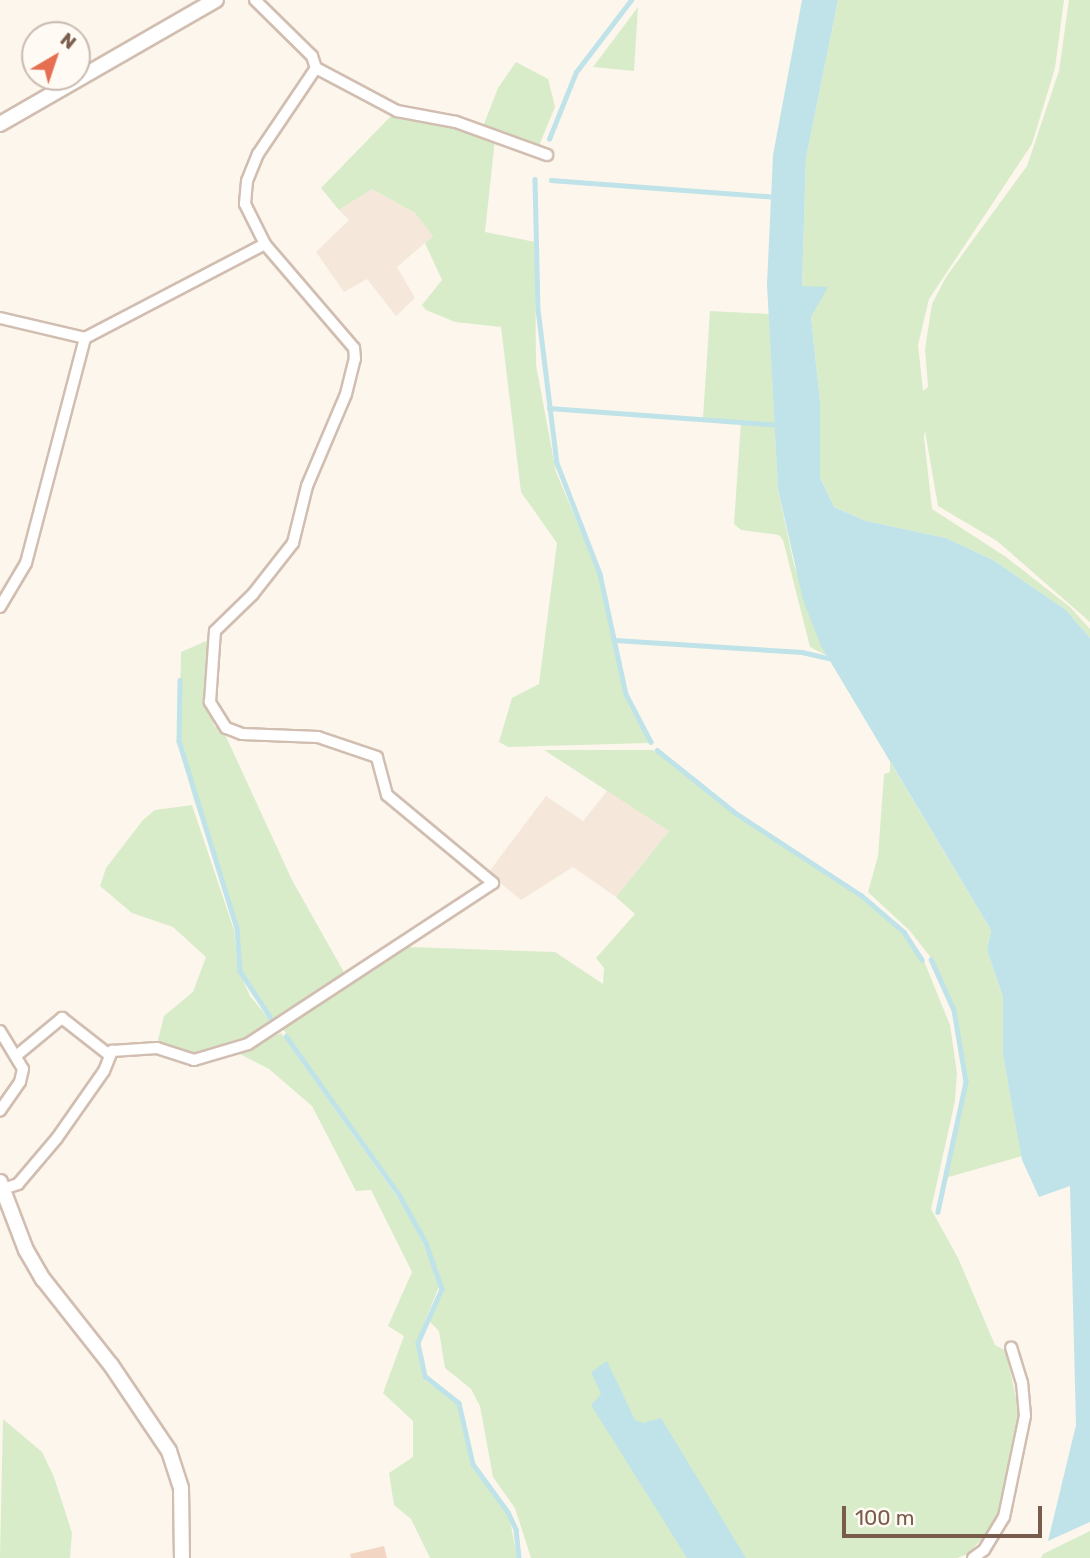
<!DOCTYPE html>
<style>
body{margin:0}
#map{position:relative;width:1090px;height:1558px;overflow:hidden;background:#fdf6ec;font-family:Rubik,sans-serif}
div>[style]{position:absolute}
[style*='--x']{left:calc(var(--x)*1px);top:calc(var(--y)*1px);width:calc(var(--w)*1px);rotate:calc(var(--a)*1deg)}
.residential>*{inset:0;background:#f5e8da}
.green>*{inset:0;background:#d8ecc9}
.water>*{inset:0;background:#bfe3e8}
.stream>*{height:4.5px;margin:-2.25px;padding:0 2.25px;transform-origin:2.25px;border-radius:2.25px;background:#bfe3e8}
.building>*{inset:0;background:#f3d5c3}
.roads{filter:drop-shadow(2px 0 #d1beb0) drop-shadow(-2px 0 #d1beb0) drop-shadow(0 2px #d1beb0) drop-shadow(0 -2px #d1beb0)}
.minor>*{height:10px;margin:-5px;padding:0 5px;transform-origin:5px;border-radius:5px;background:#fff}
.tertiary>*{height:14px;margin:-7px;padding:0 7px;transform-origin:7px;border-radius:7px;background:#fff}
span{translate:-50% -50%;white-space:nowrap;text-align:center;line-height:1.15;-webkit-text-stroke:7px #fffaf3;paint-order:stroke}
.north{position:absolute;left:21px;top:21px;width:70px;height:70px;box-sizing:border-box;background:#fffaf3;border:2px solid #cabbb1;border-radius:50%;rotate:39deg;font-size:19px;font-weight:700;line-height:28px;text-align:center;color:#7a5c4d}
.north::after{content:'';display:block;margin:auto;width:24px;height:32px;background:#e76f51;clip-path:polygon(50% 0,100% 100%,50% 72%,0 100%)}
.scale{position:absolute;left:842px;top:1506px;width:200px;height:32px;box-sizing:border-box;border:4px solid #7a5c4d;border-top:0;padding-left:9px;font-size:21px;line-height:24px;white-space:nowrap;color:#7a5c4d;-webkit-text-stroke:5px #fffaf3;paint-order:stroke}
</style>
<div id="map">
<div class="residential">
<div style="clip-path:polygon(372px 189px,415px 213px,433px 236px,397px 267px,415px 298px,396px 316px,367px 279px,344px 292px,316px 252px,349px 220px,339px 210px)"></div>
<div style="clip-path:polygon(608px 790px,669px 831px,616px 897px,573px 867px,521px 900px,488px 873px,546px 796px,583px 821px)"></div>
</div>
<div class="green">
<div style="clip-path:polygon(838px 0,1064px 0,1055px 68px,1032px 144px,929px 299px,918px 345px,923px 391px,928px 387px,925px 349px,932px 304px,946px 277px,1027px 166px,1059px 71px,1069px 0,1090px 0,1090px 622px,997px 541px,938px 506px,925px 431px,924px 437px,932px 509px,1006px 557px,1070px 607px,1090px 629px,1090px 638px,1066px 610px,993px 560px,946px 538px,866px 521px,834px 507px,820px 476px,820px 401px,811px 317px,827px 287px,802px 287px,806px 158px)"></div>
<div style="clip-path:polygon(638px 7px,634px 71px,593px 67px)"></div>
<div style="clip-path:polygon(516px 62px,548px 79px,555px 107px,538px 148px,482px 129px,498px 88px)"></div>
<div style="clip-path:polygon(398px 114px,495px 139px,485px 232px,535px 242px,536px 365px,556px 472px,597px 569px,629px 706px,650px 743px,508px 747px,499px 742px,512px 698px,539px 684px,557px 543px,521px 492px,501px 327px,455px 322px,426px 310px,422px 305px,442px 280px,425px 243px,433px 236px,415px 213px,372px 189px,339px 210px,321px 188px,392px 115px)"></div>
<div style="clip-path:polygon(710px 311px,769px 314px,778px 489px,794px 565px,828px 656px,810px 647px,783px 540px,779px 535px,741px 530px,734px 524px,741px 421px,703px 418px)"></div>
<div style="clip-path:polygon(211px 639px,209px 692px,214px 726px,223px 730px,292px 880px,345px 974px,277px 1022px,252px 991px,242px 971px,236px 922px,194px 800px,179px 742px,181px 652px)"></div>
<div style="clip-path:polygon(544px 750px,653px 750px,734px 814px,836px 877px,902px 932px,924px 961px,950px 1025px,957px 1073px,955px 1101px,931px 1209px,958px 1258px,995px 1345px,1006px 1351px,1019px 1412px,1001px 1510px,995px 1526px,967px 1554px,957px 1558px,531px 1558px,515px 1508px,493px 1477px,480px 1406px,471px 1389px,445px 1368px,439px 1331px,429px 1321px,444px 1291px,426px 1240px,407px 1205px,283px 1029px,409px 947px,555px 952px,603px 984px,604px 968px,596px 958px,635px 914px,616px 897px,669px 831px)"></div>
<div style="clip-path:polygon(890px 762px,991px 930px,987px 950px,1003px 997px,1003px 1055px,1022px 1156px,945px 1178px,966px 1082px,954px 1010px,932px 959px,910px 931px,868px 892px,878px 856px,884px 774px,890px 772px)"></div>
<div style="clip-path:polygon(192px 805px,234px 930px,238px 969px,250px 996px,273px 1024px,240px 1043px,196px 1055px,157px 1044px,164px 1016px,193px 992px,206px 957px,173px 927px,132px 913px,100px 886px,106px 868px,143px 820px,155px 810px)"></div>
<div style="clip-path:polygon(281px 1033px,405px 1208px,422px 1241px,440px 1284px,417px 1341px,425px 1380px,459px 1404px,470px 1460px,510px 1520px,517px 1558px,430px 1558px,411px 1519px,394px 1505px,389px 1473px,413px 1457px,413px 1421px,383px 1393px,404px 1336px,388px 1326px,412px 1272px,371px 1190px,356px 1191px,312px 1106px,269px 1069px,238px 1053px)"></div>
<div style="clip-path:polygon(3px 1419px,42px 1452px,54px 1477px,72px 1533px,70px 1558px,0 1558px)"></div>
<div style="clip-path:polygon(1090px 1531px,1090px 1558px,1041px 1558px,1043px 1554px)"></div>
</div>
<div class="water">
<div style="clip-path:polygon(802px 0,838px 0,806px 158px,802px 286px,828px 287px,811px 317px,820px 401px,820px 477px,834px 507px,866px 521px,946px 538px,993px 560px,1066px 610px,1090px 638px,1090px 1522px,1048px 1541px,1076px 1425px,1070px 1186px,1039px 1197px,1022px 1160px,1003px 1055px,1003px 997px,987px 950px,991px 930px,821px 646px,803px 600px,778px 489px,767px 284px,773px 155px)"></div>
<div style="clip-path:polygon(607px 1361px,635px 1420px,643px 1423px,661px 1418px,746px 1558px,687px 1558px,591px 1405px,601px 1394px,591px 1372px)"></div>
</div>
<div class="stream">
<div style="--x:549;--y:139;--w:72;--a:-68.1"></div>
<div style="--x:576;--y:72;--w:91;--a:-52.6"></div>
<div style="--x:535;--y:179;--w:130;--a:88.7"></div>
<div style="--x:538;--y:309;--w:155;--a:83"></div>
<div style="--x:557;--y:463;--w:119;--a:68.8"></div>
<div style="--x:600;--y:574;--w:123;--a:77.8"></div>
<div style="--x:626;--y:694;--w:54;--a:62.5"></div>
<div style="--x:551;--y:180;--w:227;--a:4.3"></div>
<div style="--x:549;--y:408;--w:234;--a:4.2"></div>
<div style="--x:615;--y:640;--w:187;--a:3.7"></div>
<div style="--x:802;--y:652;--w:28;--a:13"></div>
<div style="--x:180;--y:680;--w:61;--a:90.9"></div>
<div style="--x:179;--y:741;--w:196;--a:72.8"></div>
<div style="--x:237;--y:928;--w:43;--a:86"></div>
<div style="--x:240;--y:971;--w:60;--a:56.6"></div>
<div style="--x:657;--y:750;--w:102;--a:38.7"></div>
<div style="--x:737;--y:814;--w:148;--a:33.2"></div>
<div style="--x:861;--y:895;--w:57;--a:40.7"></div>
<div style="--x:904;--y:932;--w:33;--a:57"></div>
<div style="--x:931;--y:959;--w:56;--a:65.7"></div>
<div style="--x:954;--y:1010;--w:73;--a:80.5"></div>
<div style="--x:966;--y:1082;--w:133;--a:102.2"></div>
<div style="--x:286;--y:1036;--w:196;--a:54.5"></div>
<div style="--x:400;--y:1196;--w:54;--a:61"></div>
<div style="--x:426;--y:1243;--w:49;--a:70.8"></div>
<div style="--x:442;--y:1289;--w:59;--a:114"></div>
<div style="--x:418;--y:1343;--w:34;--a:78"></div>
<div style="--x:425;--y:1376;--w:43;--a:38.5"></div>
<div style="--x:459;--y:1403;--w:63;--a:77.1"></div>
<div style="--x:473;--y:1464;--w:59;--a:53.9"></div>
<div style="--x:508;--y:1512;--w:19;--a:65"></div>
<div style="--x:516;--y:1529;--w:29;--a:84"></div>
</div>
<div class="building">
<div style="clip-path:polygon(384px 1546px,387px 1558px,351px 1558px,350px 1554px)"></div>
</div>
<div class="roads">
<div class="minor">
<div style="--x:255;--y:0;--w:80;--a:44.5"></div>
<div style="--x:312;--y:56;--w:13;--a:72"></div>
<div style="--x:316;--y:68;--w:92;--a:28"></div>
<div style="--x:397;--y:111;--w:60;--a:10.6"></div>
<div style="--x:456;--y:122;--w:97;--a:19.9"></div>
<div style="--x:0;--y:318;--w:87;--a:13.2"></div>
<div style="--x:85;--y:338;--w:203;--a:-27.6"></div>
<div style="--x:0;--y:607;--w:51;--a:-59.4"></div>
<div style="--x:26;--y:563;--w:233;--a:-75.3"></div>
<div style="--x:0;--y:1031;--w:44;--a:58.8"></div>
<div style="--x:23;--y:1069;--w:13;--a:103"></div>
<div style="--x:20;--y:1082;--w:35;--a:125"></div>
<div style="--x:16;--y:1056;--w:60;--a:-39.6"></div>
<div style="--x:62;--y:1018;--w:58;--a:38"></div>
<div style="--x:3;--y:1189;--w:16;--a:-18"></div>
<div style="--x:18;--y:1184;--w:60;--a:-49.7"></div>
<div style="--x:57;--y:1138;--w:82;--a:-55"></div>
<div style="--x:104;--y:1071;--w:22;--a:-68"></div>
<div style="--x:112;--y:1051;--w:45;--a:-3.8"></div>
<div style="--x:157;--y:1048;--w:39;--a:18"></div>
<div style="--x:194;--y:1060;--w:56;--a:-16.5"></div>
<div style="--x:248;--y:1044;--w:293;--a:-33.3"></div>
<div style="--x:493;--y:883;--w:138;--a:-140.3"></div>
<div style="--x:387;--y:795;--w:39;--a:-105"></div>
<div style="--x:377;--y:757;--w:62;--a:-161.3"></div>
<div style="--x:318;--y:737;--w:76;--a:-177.7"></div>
<div style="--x:242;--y:734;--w:17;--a:-159"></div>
<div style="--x:226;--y:728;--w:31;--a:-122"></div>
<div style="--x:210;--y:702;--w:71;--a:-86"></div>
<div style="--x:215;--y:631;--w:53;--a:-44.2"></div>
<div style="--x:253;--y:594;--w:65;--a:-51.9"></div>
<div style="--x:293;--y:543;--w:59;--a:-76.2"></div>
<div style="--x:307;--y:486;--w:100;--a:-67"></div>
<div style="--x:346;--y:394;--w:36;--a:-76"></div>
<div style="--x:355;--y:359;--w:11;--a:-95"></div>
<div style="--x:354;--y:348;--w:137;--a:-130.6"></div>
<div style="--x:265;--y:244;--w:45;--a:-116.6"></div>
<div style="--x:245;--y:204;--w:23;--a:-85"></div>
<div style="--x:247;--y:181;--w:29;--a:-68"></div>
<div style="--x:258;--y:154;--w:104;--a:-56"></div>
<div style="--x:973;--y:1558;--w:14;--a:-36"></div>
<div style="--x:984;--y:1550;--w:39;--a:-59"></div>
<div style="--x:1004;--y:1517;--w:103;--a:-78.3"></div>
<div style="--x:1025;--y:1416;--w:33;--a:-95"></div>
<div style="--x:1022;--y:1383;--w:37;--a:-107"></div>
</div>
<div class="tertiary">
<div style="--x:0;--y:124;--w:249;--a:-29.9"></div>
<div style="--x:0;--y:1182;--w:73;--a:69.1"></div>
<div style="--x:26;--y:1250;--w:34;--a:60"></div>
<div style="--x:43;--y:1279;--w:110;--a:51.7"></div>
<div style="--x:111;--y:1365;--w:104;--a:56"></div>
<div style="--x:169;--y:1451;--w:39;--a:72"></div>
<div style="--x:181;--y:1488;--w:70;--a:89.2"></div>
</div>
</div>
<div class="north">N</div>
<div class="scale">100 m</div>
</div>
